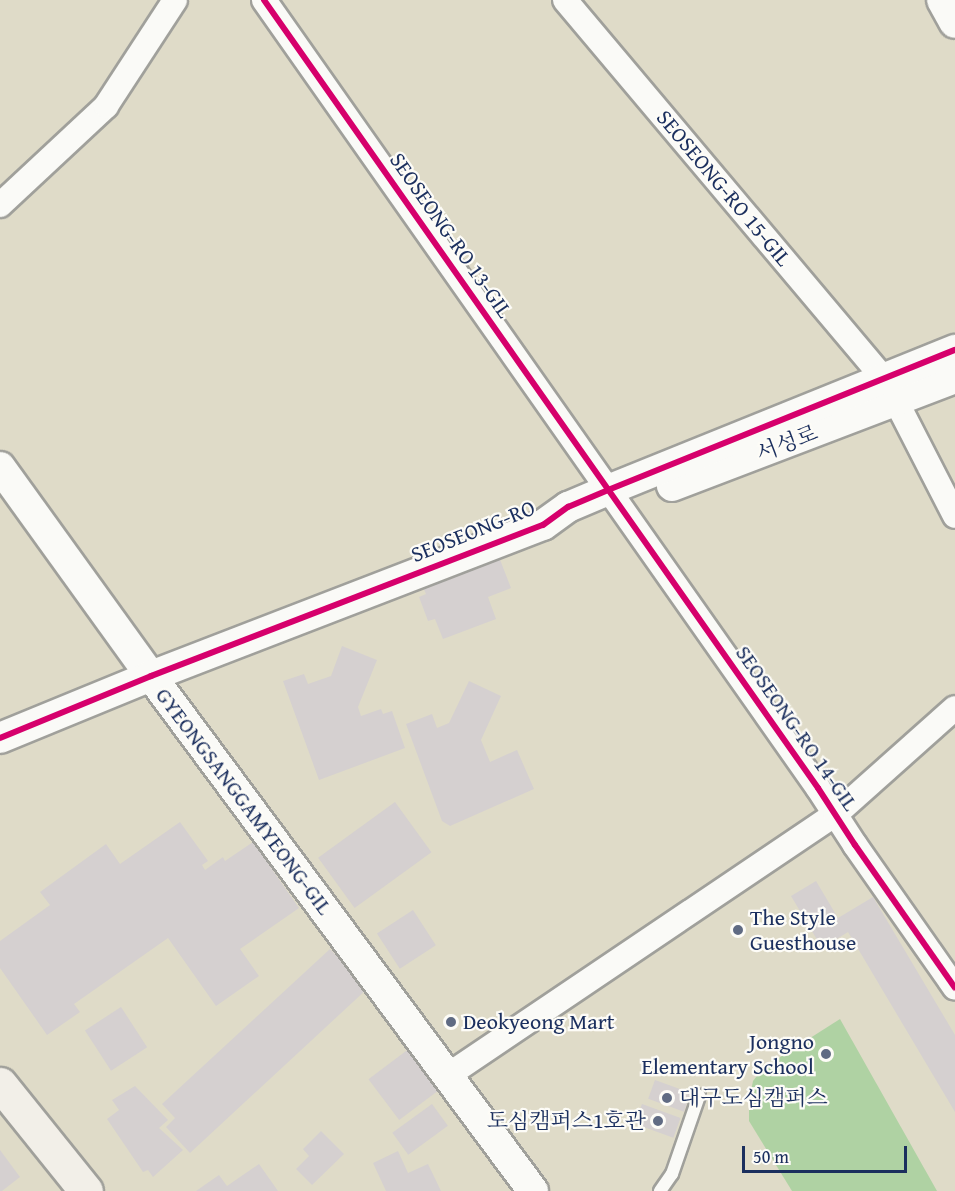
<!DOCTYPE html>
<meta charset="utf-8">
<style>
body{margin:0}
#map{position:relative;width:955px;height:1191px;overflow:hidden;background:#dfdbc8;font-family:"Gentium Book Plus","Noto Serif KR",serif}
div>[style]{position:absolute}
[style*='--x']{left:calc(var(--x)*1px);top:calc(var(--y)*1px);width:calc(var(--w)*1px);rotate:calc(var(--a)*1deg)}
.green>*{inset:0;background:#afd2a3}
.building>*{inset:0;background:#d5d0d0;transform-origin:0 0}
.roads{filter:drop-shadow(2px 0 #a0a09b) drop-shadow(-2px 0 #a0a09b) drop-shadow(0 2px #a0a09b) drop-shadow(0 -2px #a0a09b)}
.service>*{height:12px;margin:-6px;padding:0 6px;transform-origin:6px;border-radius:6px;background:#fafaf7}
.minor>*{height:24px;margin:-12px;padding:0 12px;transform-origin:12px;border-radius:12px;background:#fafaf7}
.tertiary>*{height:30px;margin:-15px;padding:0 15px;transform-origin:15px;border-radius:15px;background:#fafaf7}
.secondary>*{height:33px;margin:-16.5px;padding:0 16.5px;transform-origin:16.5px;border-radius:16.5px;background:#f2efe8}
.cycleway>*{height:6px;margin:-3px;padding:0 3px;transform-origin:3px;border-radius:3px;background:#d6006c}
.dots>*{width:16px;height:16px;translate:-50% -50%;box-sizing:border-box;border:3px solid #fdfcf7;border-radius:50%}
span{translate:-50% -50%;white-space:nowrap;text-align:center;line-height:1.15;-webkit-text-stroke:4.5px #fdfcf7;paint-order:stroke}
.street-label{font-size:22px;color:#1b2f5e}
.poi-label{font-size:22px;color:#1b2f5e}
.left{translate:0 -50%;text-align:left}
.right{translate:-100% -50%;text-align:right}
.scale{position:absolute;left:742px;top:1146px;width:165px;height:27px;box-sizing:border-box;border:3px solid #1b2f5e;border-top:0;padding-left:8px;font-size:18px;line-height:21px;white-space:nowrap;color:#1b2f5e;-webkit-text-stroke:4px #fdfcf7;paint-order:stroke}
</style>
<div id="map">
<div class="green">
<div style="clip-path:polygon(840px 1019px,937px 1191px,792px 1191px,749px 1121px,749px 1101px,753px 1081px,763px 1068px)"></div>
</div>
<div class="building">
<div style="clip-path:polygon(499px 557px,511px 588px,488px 597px,496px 619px,443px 639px,435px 619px,428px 621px,419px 597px,426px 594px,422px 585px)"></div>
<div style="clip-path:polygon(342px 646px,377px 660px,358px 707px,361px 716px,381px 709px,383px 714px,392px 711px,405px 748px,319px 780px,283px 681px,304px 674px,308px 684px,331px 676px)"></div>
<div style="clip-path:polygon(469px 681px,501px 696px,481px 740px,490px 762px,517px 750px,534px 789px,450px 826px,442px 821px,406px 724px,432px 714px,437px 728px,449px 723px)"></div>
<div style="left:395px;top:802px;width:62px;height:95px;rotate:54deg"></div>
<div style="clip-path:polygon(180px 822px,208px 861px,202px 865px,205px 870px,223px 857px,225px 861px,253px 842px,299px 908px,240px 949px,259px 976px,216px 1006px,168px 938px,74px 1004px,80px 1012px,47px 1035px,0 968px,0 941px,50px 905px,40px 892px,106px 844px,120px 864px)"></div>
<div style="clip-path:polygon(816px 881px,838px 918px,873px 897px,955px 1035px,955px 1112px,848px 932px,822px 948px,791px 896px)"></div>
<div style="left:413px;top:910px;width:42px;height:43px;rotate:57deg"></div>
<div style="clip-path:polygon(330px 949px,367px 989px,190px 1153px,166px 1127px,175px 1118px,162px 1104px)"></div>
<div style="left:121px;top:1007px;width:48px;height:43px;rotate:57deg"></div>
<div style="left:414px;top:1045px;width:51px;height:57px;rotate:53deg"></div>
<div style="left:655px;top:1080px;width:38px;height:20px;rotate:20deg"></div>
<div style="clip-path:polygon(135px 1086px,168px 1120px,159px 1128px,183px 1150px,153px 1177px,148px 1170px,143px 1172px,107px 1119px,119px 1110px,112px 1100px)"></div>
<div style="left:432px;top:1104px;width:27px;height:49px;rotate:54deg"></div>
<div style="left:642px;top:1104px;width:41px;height:21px;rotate:20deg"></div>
<div style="clip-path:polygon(321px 1131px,344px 1154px,312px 1185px,296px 1169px,309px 1156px,303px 1149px)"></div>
<div style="clip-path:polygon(0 1150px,20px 1177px,2px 1191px,0 1191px)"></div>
<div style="clip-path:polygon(398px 1151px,408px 1173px,428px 1164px,441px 1191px,386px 1191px,373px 1163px)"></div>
<div style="clip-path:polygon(259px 1164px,278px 1191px,196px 1191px,219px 1175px,227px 1186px)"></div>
</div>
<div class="roads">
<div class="service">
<div style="--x:660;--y:1191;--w:21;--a:-55"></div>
<div style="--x:672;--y:1174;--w:83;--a:-70.9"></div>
</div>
<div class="minor">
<div style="--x:264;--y:0;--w:963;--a:54.89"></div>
<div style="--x:818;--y:788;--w:68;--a:57"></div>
<div style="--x:855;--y:845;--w:174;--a:55"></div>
<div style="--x:565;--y:0;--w:494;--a:49.9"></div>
<div style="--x:0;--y:205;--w:145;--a:-43"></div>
<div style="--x:106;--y:106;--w:126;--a:-56.9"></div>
<div style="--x:896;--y:401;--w:129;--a:62.8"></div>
<div style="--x:447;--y:1076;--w:469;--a:-34"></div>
<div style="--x:836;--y:814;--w:159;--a:-41.7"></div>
</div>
<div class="tertiary">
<div style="--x:942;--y:0;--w:26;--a:61"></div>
<div style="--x:0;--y:467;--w:258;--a:54.2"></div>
<div style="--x:151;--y:676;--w:641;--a:53.43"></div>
<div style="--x:672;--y:486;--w:303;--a:-20.9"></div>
<div style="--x:0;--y:738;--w:163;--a:-22.3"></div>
<div style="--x:151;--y:676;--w:420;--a:-21.1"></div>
<div style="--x:543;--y:525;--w:31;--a:-36"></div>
<div style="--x:568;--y:507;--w:43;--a:-23"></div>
<div style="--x:608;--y:490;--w:374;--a:-22"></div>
</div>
<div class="secondary">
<div style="--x:0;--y:1084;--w:137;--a:51.2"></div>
</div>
</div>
<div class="cycleway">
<div style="--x:264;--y:0;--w:963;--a:54.89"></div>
<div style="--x:818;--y:788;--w:68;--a:57"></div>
<div style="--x:855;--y:845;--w:174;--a:55"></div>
<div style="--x:0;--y:738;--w:163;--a:-22.3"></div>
<div style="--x:151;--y:676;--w:420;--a:-21.1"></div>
<div style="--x:543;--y:525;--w:31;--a:-36"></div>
<div style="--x:568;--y:507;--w:43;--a:-23"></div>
<div style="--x:608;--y:490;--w:374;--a:-22"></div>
</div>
<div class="dots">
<div style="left:738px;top:930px;background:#606b83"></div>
<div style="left:451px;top:1022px;background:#606b83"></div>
<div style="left:826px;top:1054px;background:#606b83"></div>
<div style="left:667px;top:1098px;background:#606b83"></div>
<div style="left:658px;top:1121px;background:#606b83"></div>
</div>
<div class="street-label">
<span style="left:724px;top:188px;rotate:50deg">SEOSEONG-RO 15-GIL</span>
<span style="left:451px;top:235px;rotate:55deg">SEOSEONG-RO 13-GIL</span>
<span style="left:787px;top:443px;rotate:-21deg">서성로</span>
<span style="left:473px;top:531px;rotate:-22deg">SEOSEONG-RO</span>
<span style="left:797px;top:728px;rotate:55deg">SEOSEONG-RO 14-GIL</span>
<span style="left:244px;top:801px;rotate:53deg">GYEONGSANGGAMYEONG-GIL</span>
</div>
<div class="poi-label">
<span class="left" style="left:750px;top:930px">The Style<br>Guesthouse</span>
<span class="left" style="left:463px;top:1022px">Deokyeong Mart</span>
<span class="right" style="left:814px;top:1054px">Jongno<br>Elementary School</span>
<span class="left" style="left:679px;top:1098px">대구도심캠퍼스</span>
<span class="right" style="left:646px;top:1121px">도심캠퍼스1호관</span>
</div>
<div class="scale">50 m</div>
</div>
